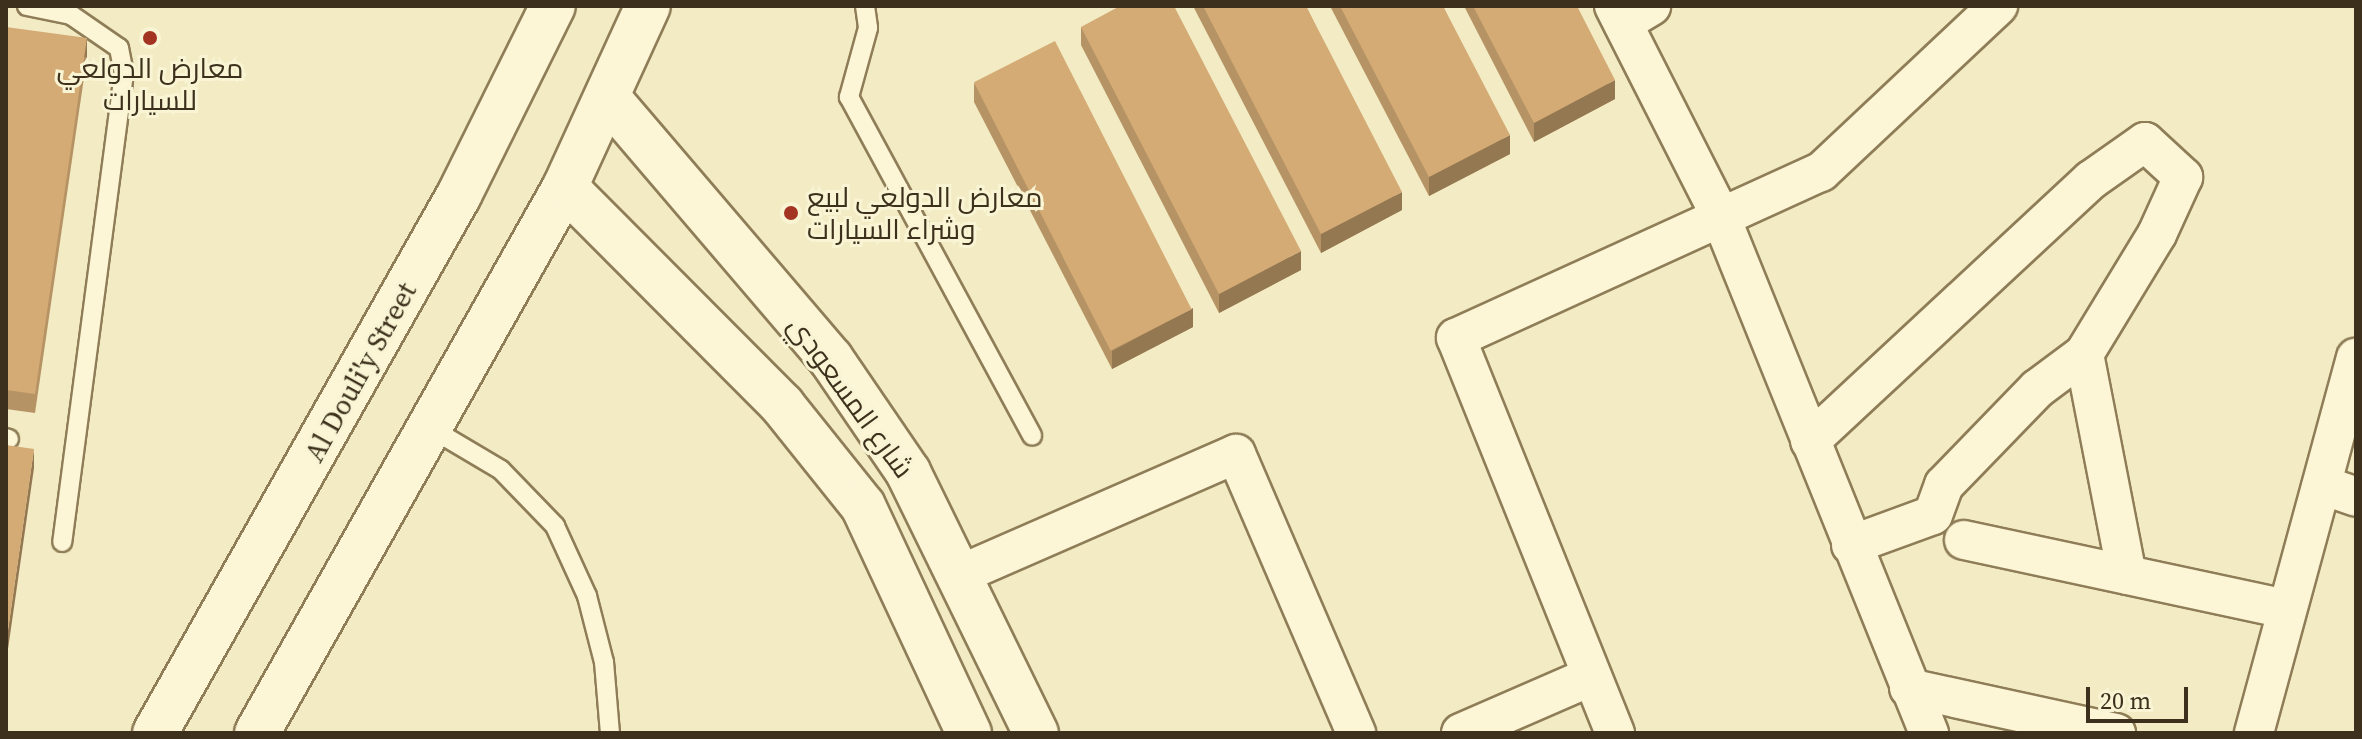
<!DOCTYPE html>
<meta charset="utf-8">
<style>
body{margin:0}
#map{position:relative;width:2362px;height:739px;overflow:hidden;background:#f2ebc3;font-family:"Source Serif 4",Cairo,serif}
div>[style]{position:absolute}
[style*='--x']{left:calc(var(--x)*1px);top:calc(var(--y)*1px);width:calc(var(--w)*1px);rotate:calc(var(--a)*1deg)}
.roads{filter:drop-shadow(2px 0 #8e7d57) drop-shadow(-2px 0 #8e7d57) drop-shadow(0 2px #8e7d57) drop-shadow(0 -2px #8e7d57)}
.service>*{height:18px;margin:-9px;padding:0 9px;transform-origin:9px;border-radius:9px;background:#fcf6d7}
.minor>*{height:38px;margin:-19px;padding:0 19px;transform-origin:19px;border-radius:19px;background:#fcf6d7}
.tertiary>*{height:44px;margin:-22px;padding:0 22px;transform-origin:22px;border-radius:22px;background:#fcf6d7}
.secondary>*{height:44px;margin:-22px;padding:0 22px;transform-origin:22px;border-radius:22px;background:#fcf6d7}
.wall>*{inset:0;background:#b69365}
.shaded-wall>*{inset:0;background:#947852;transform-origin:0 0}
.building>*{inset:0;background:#d4ab75;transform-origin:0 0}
.dots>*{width:22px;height:22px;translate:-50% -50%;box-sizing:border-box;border:4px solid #f9f4d3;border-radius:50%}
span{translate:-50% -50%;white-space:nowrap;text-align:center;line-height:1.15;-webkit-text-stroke:6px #f9f4d3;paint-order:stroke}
.poi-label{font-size:28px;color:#3d311d}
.left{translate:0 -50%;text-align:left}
.street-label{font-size:28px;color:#3d311d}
.frame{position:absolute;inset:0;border:8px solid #3d311d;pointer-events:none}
.scale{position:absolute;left:2086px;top:687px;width:102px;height:36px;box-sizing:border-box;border:4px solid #3d311d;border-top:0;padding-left:10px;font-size:24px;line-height:28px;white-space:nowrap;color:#3d311d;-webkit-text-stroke:6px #f9f4d3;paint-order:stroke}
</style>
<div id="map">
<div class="roads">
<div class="service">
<div style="--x:27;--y:6;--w:45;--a:11.6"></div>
<div style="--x:71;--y:15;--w:58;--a:34.5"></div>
<div style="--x:119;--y:48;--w:25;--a:79"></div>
<div style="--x:124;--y:73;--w:473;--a:97.5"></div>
<div style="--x:865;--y:6;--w:22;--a:82"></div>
<div style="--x:868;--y:28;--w:72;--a:105.4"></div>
<div style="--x:849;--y:97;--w:385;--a:61.6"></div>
<div style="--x:432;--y:429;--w:80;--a:30.7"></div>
<div style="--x:501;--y:470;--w:78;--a:46"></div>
<div style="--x:555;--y:526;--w:77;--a:65.4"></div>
<div style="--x:587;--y:596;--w:68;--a:75.6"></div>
<div style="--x:604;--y:662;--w:71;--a:85.2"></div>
<div style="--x:6;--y:438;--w:3;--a:18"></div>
</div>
<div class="minor">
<div style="--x:1614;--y:6;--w:234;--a:63.1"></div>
<div style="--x:1720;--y:215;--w:559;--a:68.03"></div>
<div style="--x:1623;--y:23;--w:33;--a:-31"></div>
<div style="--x:1810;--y:441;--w:384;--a:-42.9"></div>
<div style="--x:2091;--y:180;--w:66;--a:-35.1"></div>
<div style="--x:2145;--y:142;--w:52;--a:42.6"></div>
<div style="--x:2183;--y:177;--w:63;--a:114.5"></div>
<div style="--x:2157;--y:234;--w:140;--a:121.3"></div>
<div style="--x:2084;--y:354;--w:225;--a:79"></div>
<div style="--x:2322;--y:485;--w:36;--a:19"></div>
<div style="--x:1964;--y:540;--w:330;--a:12.1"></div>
<div style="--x:1851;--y:545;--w:87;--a:-20.1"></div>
<div style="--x:1933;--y:515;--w:32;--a:-70"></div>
<div style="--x:1944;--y:485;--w:134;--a:-45.9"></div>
<div style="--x:2037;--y:389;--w:59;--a:-36.7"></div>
<div style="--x:961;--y:574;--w:300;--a:-23.6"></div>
<div style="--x:1236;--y:454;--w:304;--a:66.7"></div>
<div style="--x:1909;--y:688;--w:212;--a:12.3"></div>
<div style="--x:1461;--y:733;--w:141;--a:-23.5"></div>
<div style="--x:1615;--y:733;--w:426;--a:-111.9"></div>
<div style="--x:1456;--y:338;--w:401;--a:-24.5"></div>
<div style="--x:1821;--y:172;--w:243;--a:-43.2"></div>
<div style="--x:2254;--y:733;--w:389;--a:-74.8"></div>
</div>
<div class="tertiary">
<div style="--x:608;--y:98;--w:343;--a:49.5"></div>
<div style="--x:831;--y:359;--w:137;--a:55.7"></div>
<div style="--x:908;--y:472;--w:291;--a:63.9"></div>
<div style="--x:565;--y:187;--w:308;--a:45.1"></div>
<div style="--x:782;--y:405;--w:129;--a:51.3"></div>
<div style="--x:863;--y:506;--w:251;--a:65"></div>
</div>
<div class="secondary">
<div style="--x:155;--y:733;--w:618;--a:-60.53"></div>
<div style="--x:459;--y:195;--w:211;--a:-63.6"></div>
<div style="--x:257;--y:733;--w:627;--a:-60.57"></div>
<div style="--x:565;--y:187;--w:199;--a:-65.4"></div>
</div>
</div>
<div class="wall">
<div style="clip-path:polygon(1193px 6px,1306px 6px,1402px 210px,1321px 253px)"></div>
<div style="clip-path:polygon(1330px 6px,1443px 6px,1510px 154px,1429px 196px)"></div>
<div style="clip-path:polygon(1464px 6px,1577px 6px,1615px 99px,1534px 142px)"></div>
<div style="clip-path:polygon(6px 27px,87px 57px,35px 413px,6px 409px)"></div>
<div style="clip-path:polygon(1081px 27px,1301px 270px,1219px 313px,1081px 45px)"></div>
<div style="clip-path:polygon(974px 83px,1193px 327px,1112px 369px,974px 102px)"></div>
</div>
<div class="shaded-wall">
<div style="left:87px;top:38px;width:19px;height:360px;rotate:90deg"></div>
<div style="clip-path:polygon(1615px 80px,1615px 99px,1534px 142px,1534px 123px)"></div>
<div style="clip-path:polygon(1510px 135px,1510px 154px,1429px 196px,1429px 177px)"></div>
<div style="clip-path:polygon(1402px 192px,1402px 210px,1321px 253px,1321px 234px)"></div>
<div style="clip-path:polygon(1301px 251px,1301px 270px,1219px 313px,1219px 294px)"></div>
<div style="clip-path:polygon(1193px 308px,1193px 327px,1112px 369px,1112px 351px)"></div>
<div style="clip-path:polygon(34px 449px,34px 468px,6px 663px,6px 644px)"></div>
</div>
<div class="building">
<div style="clip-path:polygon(1120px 6px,1174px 6px,1301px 251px,1219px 294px,1081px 27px)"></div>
<div style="clip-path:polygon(1203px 6px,1306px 6px,1402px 192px,1321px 234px)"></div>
<div style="clip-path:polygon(1340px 6px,1443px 6px,1510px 135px,1429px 177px)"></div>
<div style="clip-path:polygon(1473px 6px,1577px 6px,1615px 80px,1534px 123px)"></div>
<div style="clip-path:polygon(6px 27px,87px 38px,35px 394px,6px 390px)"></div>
<div style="left:1055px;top:41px;width:301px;height:91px;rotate:63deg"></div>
<div style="clip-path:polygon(6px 445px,34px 449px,6px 644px)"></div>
</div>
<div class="dots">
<div style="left:150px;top:38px;background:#a33421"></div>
<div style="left:791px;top:213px;background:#a33421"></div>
</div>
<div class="poi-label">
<span style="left:150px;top:84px">معارض الدولعي<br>للسيارات</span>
<span class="left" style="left:807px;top:213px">معارض الدولعي لبيع<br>وشراء السيارات</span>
</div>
<div class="street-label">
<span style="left:360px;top:372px;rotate:-61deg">Al Douli'y Street</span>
<span style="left:851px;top:397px;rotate:54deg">شارع المسعودي</span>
</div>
<div class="frame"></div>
<div class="scale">20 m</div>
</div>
